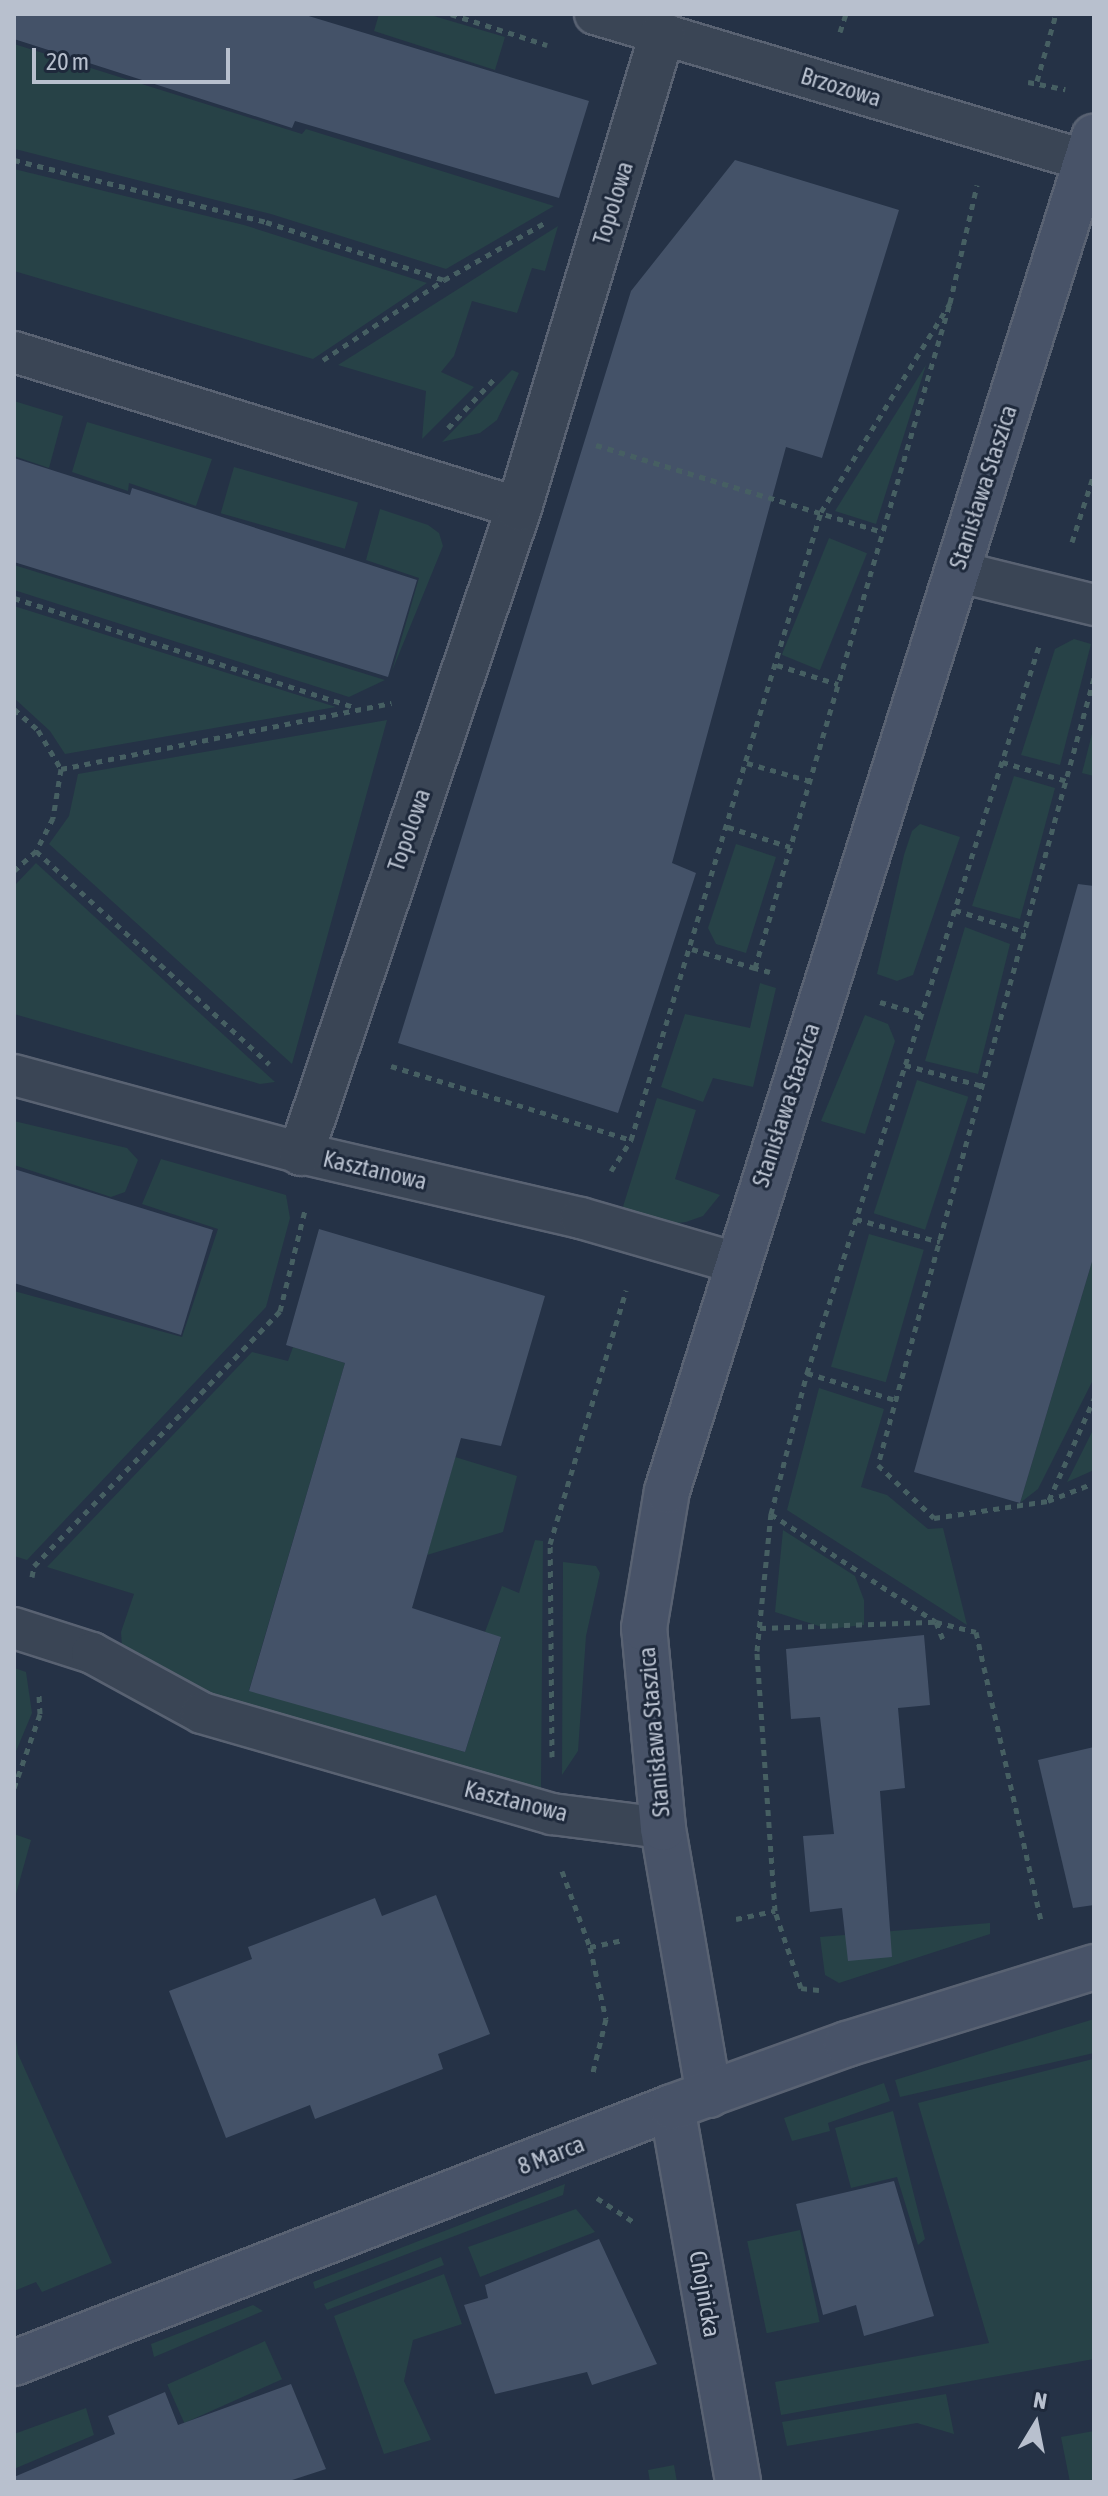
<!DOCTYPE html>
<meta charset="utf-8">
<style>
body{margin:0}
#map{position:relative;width:1108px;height:2496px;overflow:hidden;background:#253246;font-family:"Asap Condensed",sans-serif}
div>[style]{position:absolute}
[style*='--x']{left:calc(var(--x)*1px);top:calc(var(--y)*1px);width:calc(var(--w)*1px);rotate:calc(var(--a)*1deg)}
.green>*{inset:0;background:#274247;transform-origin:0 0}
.building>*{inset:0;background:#445268}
.path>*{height:5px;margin-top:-2.5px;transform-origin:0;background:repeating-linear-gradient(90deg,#465f62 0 6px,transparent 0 12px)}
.roads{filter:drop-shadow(2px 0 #596272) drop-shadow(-2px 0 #596272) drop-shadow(0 2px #596272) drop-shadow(0 -2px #596272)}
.lane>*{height:40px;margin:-20px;padding:0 20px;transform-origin:20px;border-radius:20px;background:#3a4555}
.street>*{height:44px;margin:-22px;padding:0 22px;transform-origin:22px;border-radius:22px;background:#3a4555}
.secondary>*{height:44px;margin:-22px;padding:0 22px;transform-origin:22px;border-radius:22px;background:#485368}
span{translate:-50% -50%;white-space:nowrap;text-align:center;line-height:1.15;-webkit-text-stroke:6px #1e293b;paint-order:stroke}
.street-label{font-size:24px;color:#b8c0ce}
.frame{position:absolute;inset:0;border:16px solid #b8c0ce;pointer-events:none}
.north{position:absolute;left:996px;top:2384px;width:80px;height:80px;-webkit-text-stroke:6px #1e293b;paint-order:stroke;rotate:10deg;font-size:22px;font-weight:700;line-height:32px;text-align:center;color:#b8c0ce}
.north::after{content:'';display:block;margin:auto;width:28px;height:36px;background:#b8c0ce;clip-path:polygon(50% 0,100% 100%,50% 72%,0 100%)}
.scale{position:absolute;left:32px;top:48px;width:198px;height:36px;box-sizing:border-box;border:4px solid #b8c0ce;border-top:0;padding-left:10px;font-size:24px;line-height:28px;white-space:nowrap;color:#b8c0ce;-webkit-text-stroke:6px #1e293b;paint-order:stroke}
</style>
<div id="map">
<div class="green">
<div style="clip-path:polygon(379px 14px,427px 14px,505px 37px,495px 70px,374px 31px)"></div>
<div style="clip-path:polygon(14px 44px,302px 134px,306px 129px,554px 206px,446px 269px,271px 214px,19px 150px,14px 149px)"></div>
<div style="clip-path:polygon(14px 169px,244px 225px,427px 283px,313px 359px,14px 271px)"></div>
<div style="clip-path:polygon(558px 226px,545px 271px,532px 268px,517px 313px,472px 301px,454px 356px,441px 372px,474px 387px,422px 439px,426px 391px,338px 365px)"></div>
<div style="clip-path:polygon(926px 365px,876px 524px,835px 511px)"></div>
<div style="clip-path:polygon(512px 370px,519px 373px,497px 420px,480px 433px,442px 442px)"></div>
<div style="clip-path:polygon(14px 401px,63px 416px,49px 468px,14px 456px)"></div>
<div style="clip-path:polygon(87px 422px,212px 459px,196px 506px,129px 483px,128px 491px,72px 472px)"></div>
<div style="left:234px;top:467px;width:129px;height:48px;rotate:16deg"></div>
<div style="clip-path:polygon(380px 509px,428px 525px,439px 533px,443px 546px,392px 671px,419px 578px,366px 560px)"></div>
<div style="left:829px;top:538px;width:41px;height:126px;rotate:22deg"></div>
<div style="clip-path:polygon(14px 565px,385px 680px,349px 697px,14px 590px)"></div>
<div style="clip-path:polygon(14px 606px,336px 707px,65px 754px,50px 731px,14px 698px)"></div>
<div style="clip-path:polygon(1074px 639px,1091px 644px,1060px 765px,1021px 755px,1055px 649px)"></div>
<div style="clip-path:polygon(387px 720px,292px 1064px,49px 844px,69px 816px,78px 774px)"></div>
<div style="clip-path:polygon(1094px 726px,1094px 776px,1082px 773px)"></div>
<div style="clip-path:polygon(1014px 776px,1055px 788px,1020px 919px,972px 906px)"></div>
<div style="clip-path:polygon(920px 824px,960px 837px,913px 975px,897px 981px,877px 974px,904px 855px,912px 831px)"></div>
<div style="clip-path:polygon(736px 844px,776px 857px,746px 953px,716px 944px,708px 928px)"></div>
<div style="clip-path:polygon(36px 863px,275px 1082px,260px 1084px,14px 1014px,14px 886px)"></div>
<div style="clip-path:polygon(965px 927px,1010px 944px,978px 1074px,925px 1061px)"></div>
<div style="clip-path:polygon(760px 983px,776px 988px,753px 1087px,713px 1078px,703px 1102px,661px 1087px,685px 1014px,750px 1028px)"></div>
<div style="clip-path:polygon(865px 1015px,888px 1024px,895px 1041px,865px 1134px,821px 1121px)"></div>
<div style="left:917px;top:1080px;width:54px;height:140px;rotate:18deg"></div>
<div style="clip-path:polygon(657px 1098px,696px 1110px,675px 1179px,720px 1195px,703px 1216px,686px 1222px,669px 1224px,621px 1213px)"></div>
<div style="clip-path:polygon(14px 1121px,127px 1148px,138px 1160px,125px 1192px,111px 1197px,14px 1165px)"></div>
<div style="clip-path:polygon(161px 1159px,286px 1195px,290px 1218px,266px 1307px,27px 1560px,14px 1556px,14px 1291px,182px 1337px,218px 1229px,142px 1204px)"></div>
<div style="left:869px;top:1234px;width:57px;height:138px;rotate:16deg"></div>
<div style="clip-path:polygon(1094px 1255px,1094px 1378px,1038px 1489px,1020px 1503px)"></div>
<div style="clip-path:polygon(293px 1347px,345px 1363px,249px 1690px,465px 1752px,501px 1638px,485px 1632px,502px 1586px,519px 1593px,535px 1540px,543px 1541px,541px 1789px,193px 1690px,122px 1647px,121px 1632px,134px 1594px,47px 1567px,252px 1352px,288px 1361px)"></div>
<div style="clip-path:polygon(819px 1388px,884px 1409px,861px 1487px,887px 1495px,928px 1529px,943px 1528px,967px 1625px,787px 1510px)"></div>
<div style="clip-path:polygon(1094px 1428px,1094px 1470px,1067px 1482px)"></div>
<div style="clip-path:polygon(455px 1457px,517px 1476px,503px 1532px,427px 1555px)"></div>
<div style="clip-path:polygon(783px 1530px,855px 1576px,864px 1600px,864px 1625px,828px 1629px,775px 1612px)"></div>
<div style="clip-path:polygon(563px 1562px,596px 1566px,600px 1573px,586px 1636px,578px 1751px,562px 1775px)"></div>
<div style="clip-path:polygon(14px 1668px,26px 1672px,32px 1713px,14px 1756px)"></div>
<div style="clip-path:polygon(14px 1834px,31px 1840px,14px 1901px)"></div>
<div style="clip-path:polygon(990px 1923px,990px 1934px,839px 1983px,825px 1975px,820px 1937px)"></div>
<div style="clip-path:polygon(1094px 2019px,1094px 2053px,900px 2097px,895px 2080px)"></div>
<div style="clip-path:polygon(14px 2027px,18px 2054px,112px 2263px,42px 2292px,36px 2282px,14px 2291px)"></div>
<div style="clip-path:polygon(1093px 2059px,1094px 2359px,781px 2415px,775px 2382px,989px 2343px,918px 2103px)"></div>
<div style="clip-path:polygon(884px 2083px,890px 2101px,828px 2123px,830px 2131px,792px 2141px,784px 2118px)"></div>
<div style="clip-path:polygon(893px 2111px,925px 2239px,918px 2245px,897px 2177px,851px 2188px,835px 2128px)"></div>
<div style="clip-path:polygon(565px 2184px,563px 2195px,315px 2289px,313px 2282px)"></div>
<div style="clip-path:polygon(576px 2209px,595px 2232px,480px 2277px,468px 2247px)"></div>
<div style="left:800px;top:2230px;width:94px;height:54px;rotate:78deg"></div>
<div style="clip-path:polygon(441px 2257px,444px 2265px,327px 2310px,324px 2304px)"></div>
<div style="clip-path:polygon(444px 2274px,462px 2324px,413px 2340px,404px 2381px,431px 2440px,384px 2454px,334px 2316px)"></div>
<div style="clip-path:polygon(253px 2305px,263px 2311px,154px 2357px,151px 2344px)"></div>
<div style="left:265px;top:2341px;width:42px;height:107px;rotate:66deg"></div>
<div style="clip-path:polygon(946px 2394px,954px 2434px,917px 2423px,787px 2446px,782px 2422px)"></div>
<div style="clip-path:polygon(86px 2408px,94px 2435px,14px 2469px,14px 2434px)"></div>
<div style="clip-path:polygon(1094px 2431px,1094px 2482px,1070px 2482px,1061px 2437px)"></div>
<div style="clip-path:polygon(674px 2465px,677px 2482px,650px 2482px,648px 2470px)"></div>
</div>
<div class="building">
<div style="clip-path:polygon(14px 14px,302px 14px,589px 101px,559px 198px,295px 121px,292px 128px,14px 39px)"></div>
<div style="clip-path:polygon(735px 160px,899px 210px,822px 458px,786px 447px,672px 863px,696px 873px,618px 1113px,398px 1043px,631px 291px)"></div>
<div style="clip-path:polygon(14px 458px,130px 495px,132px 488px,417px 580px,388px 677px,14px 562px)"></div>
<div style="clip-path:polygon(1078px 884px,1094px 886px,1094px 1255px,1020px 1503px,914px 1472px)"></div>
<div style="clip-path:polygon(14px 1169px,213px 1230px,181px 1335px,14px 1283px)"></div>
<div style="clip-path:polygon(319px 1229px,545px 1296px,501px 1446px,461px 1438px,412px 1608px,501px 1637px,465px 1752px,249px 1691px,345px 1363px,286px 1345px)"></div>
<div style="clip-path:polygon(924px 1635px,930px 1705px,898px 1708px,905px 1788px,880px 1791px,892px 1957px,848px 1961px,842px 1908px,810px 1912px,803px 1836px,834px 1834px,820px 1717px,791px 1719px,786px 1649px)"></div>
<div style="clip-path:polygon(1094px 1747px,1094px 1905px,1073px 1908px,1038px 1760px)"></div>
<div style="clip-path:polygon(436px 1895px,490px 2034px,438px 2054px,443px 2069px,315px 2119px,310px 2105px,226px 2138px,169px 1991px,252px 1959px,248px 1947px,375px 1898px,382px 1916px)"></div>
<div style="clip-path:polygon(894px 2181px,934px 2316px,864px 2336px,856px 2305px,823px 2315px,796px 2204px)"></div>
<div style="clip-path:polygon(599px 2239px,657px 2364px,592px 2385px,587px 2372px,495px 2394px,464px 2305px,488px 2298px,485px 2285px)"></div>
<div style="clip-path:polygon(291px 2384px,326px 2469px,286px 2482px,14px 2482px,14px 2477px,115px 2434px,108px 2416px,165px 2392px,178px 2425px)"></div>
</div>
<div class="path">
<div style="--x:451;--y:14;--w:101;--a:17.9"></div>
<div style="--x:840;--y:32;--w:19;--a:-72"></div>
<div style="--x:1037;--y:81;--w:70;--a:-74.2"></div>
<div style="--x:1028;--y:82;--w:38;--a:11"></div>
<div style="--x:14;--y:160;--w:260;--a:13.8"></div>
<div style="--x:266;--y:222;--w:187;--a:18"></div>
<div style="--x:323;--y:360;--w:145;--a:-33.5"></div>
<div style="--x:444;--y:280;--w:117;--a:-29.6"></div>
<div style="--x:448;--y:428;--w:70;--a:-46.7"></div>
<div style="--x:596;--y:445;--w:300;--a:16.9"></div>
<div style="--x:1072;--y:542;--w:71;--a:-72.1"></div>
<div style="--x:14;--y:598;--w:359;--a:17.8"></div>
<div style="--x:777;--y:665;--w:64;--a:17.3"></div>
<div style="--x:1094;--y:678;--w:816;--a:105.35"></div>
<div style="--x:878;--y:1465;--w:77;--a:43.4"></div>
<div style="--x:934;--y:1518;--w:115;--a:-8.5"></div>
<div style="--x:1048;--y:1501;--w:49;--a:-21.4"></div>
<div style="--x:14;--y:709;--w:32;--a:41"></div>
<div style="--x:38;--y:730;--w:45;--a:59.5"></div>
<div style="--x:61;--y:769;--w:50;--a:99.3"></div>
<div style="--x:53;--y:818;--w:37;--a:117"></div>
<div style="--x:36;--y:851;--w:30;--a:138"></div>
<div style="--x:1002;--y:762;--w:68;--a:16.3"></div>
<div style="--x:747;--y:763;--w:66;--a:15.9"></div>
<div style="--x:61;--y:769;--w:337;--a:-11.3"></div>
<div style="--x:728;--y:827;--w:65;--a:17.9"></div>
<div style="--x:36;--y:851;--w:316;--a:42.4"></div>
<div style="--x:955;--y:910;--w:73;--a:17.4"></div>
<div style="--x:692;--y:949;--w:66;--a:16.8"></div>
<div style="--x:770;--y:972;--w:16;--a:-165"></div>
<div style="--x:755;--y:968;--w:693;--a:-73.66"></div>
<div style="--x:950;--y:303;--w:121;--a:-77.1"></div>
<div style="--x:880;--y:1002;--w:44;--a:15.9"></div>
<div style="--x:905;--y:1065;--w:81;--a:15.1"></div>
<div style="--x:391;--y:1066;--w:251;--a:17.1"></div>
<div style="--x:611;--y:1171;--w:37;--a:-57"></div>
<div style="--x:631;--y:1140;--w:656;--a:-73.17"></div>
<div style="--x:821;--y:512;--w:246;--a:-58.3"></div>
<div style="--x:856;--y:1219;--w:87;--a:15.3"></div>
<div style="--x:807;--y:1373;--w:93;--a:16.9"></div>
<div style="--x:1049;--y:1500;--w:111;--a:-66"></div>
<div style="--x:771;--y:1514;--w:197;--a:33.2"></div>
<div style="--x:936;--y:1622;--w:41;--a:14"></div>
<div style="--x:976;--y:1632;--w:299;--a:77.3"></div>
<div style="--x:32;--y:1577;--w:11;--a:-80"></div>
<div style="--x:34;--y:1566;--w:354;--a:-46"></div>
<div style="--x:280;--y:1311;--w:104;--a:-76.1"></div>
<div style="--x:760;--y:1628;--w:176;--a:-2"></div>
<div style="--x:936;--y:1622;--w:18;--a:68"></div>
<div style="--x:552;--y:1757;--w:213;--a:-90.5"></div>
<div style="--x:550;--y:1544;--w:265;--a:-73.3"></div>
<div style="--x:14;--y:1788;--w:78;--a:-70.6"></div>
<div style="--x:40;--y:1714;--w:20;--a:-93"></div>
<div style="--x:562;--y:1871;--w:81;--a:69.8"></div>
<div style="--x:590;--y:1947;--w:74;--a:77.5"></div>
<div style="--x:606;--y:2019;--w:59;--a:103.8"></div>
<div style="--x:736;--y:1919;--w:40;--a:-12"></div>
<div style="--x:590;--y:1947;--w:35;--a:-12"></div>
<div style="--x:819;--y:1990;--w:18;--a:-174"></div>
<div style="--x:801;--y:1988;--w:81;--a:-108.7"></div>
<div style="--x:775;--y:1911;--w:261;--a:-94"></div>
<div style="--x:757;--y:1651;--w:138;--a:-84.2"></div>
<div style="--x:771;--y:1514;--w:146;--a:-75.7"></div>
<div style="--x:807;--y:1373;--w:763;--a:-72.3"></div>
<div style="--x:597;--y:2198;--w:45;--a:33.3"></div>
</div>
<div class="roads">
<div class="lane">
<div style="--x:595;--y:14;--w:513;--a:16.64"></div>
<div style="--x:14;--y:352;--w:529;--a:17.17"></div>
<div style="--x:956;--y:571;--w:142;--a:13.8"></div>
<div style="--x:14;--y:1075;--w:297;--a:15.2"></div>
<div style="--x:301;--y:1153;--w:287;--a:13.1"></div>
<div style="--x:581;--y:1218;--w:161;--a:16.2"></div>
<div style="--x:14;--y:1628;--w:82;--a:17.8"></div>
<div style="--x:92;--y:1653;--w:125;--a:28.6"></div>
<div style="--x:202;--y:1713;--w:364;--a:16.1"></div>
<div style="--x:552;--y:1814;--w:112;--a:7.2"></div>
</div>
<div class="street">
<div style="--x:301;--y:1153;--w:681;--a:-71.33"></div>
<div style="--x:519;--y:508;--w:495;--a:-73.2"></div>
</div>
<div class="secondary">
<div style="--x:709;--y:2095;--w:271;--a:-99.8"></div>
<div style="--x:663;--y:1828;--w:201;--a:-95.4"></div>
<div style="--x:644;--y:1628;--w:139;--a:-80.5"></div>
<div style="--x:667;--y:1491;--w:1420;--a:-72.5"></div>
<div style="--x:672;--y:2107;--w:381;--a:80"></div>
<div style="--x:14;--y:2363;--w:706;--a:-21.26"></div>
<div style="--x:672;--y:2107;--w:186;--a:-19.8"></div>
<div style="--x:847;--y:2044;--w:259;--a:-17.3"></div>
</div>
</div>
<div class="street-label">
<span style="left:841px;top:87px;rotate:17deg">Brzozowa</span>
<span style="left:613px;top:203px;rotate:-73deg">Topolowa</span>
<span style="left:983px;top:487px;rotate:-72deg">Stanisława Staszica</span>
<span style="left:409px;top:830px;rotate:-71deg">Topolowa</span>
<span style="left:786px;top:1105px;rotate:-72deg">Stanisława Staszica</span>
<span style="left:375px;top:1170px;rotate:13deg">Kasztanowa</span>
<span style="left:654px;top:1732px;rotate:-95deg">Stanisława Staszica</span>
<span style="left:516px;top:1801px;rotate:14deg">Kasztanowa</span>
<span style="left:551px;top:2155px;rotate:-21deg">8 Marca</span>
<span style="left:705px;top:2294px;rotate:80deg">Chojnicka</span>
</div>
<div class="frame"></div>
<div class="north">N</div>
<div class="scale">20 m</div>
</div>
